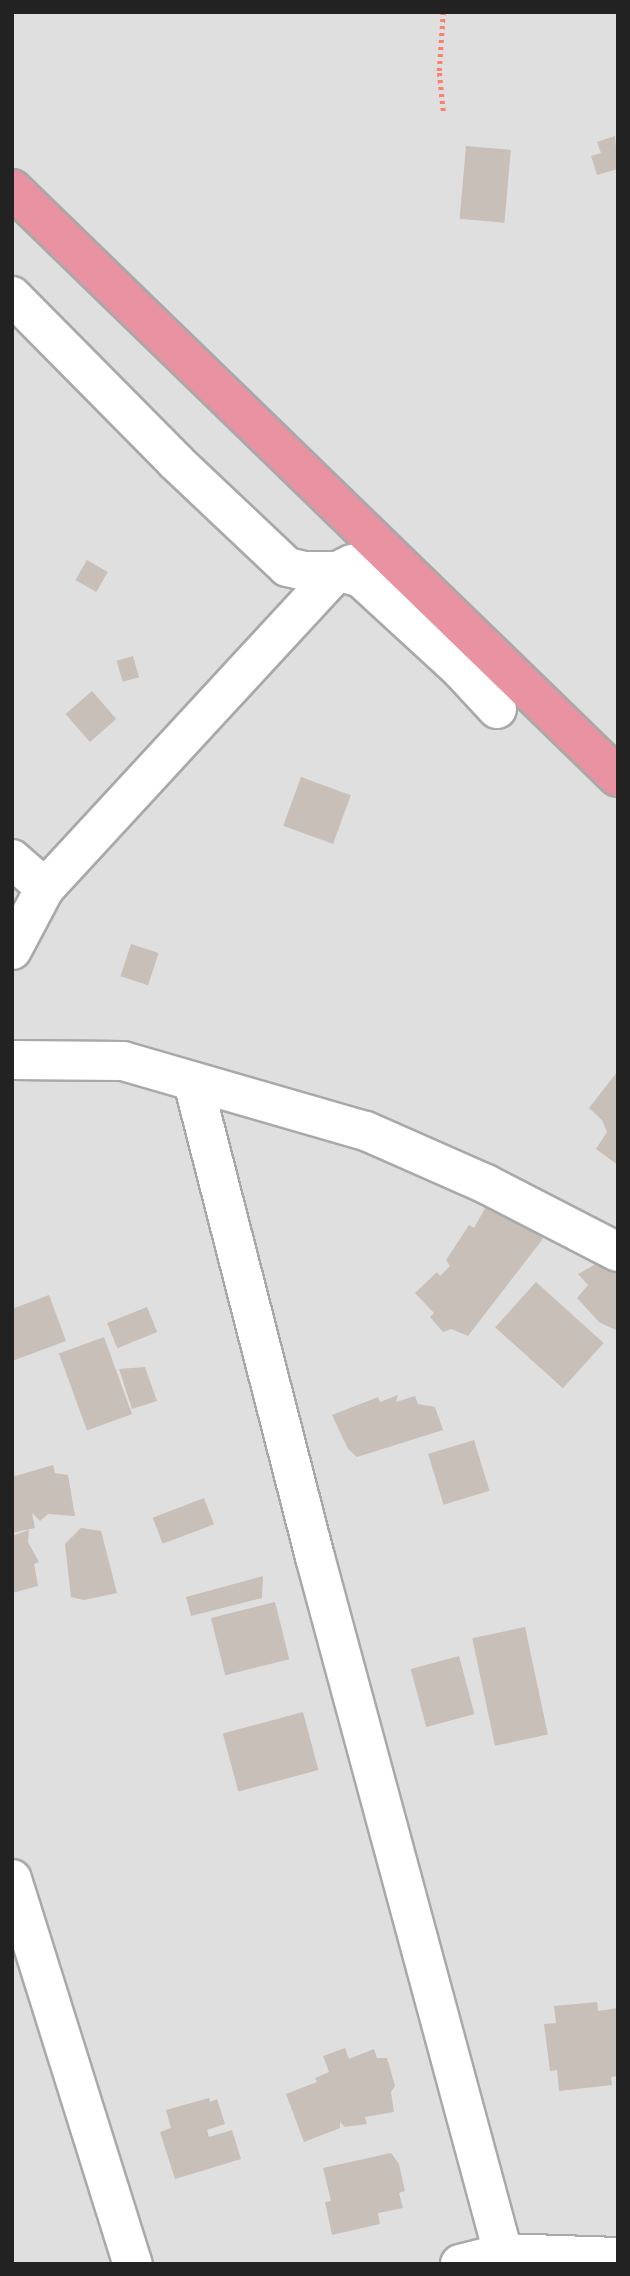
<!DOCTYPE html>
<style>
body{margin:0}
#map{position:relative;width:630px;height:2276px;overflow:hidden;background:#f2efe9;font-family:Signika,sans-serif}
div>[style]{position:absolute}
[style*='--x']{left:calc(var(--x)*1px);top:calc(var(--y)*1px);width:calc(var(--w)*1px);rotate:calc(var(--a)*1deg)}
.residential>*{inset:0;background:#e0dfdf;transform-origin:0 0}
.building>*{inset:0;background:#c7bfb8;transform-origin:0 0}
.path>*{height:4.5px;margin-top:-2.25px;transform-origin:0;background:repeating-linear-gradient(90deg,#fa8072 0 3.5px,transparent 0 7px)}
.roads{filter:drop-shadow(2px 0 #a9a9a9) drop-shadow(-2px 0 #a9a9a9) drop-shadow(0 2px #a9a9a9) drop-shadow(0 -2px #a9a9a9)}
.minor>*{height:38px;margin:-19px;padding:0 19px;transform-origin:19px;border-radius:19px;background:#fff}
.highway>*{height:38px;margin:-19px;padding:0 19px;transform-origin:19px;border-radius:19px;background:#e892a2}
span{translate:-50% -50%;white-space:nowrap;text-align:center;line-height:1.15;-webkit-text-stroke:7px #fff;paint-order:stroke}
.frame{position:absolute;inset:0;border:14px solid #222;pointer-events:none}
</style>
<div id="map">
<div class="residential">
<div style="left:12px;top:12px;width:606px;height:2252px"></div>
</div>
<div class="building">
<div style="clip-path:polygon(615px 136px,618px 169px,597px 175px,591px 156px,601px 153px,597px 142px)"></div>
<div style="left:466px;top:146px;width:45px;height:73px;rotate:5deg"></div>
<div style="left:87px;top:560px;width:24px;height:23px;rotate:30deg"></div>
<div style="left:133px;top:656px;width:22px;height:17px;rotate:74deg"></div>
<div style="left:92px;top:691px;width:37px;height:35px;rotate:49deg"></div>
<div style="left:301px;top:777px;width:53px;height:52px;rotate:20deg"></div>
<div style="left:131px;top:944px;width:29px;height:34px;rotate:18deg"></div>
<div style="clip-path:polygon(618px 1071px,618px 1165px,596px 1149px,607px 1132px,602px 1120px,589px 1108px)"></div>
<div style="clip-path:polygon(496px 1189px,544px 1226px,542px 1240px,468px 1336px,451px 1329px,443px 1332px,430px 1317px,434px 1313px,415px 1293px,437px 1272px,440px 1276px,450px 1266px,446px 1260px,469px 1225px,474px 1228px)"></div>
<div style="clip-path:polygon(618px 1259px,618px 1331px,599px 1322px,577px 1298px,588px 1285px,578px 1274px,598px 1263px,606px 1270px)"></div>
<div style="left:536px;top:1282px;width:91px;height:61px;rotate:42deg"></div>
<div style="clip-path:polygon(49px 1295px,66px 1341px,12px 1361px,12px 1309px)"></div>
<div style="left:147px;top:1307px;width:27px;height:43px;rotate:68deg"></div>
<div style="left:104px;top:1337px;width:82px;height:48px;rotate:70deg"></div>
<div style="clip-path:polygon(145px 1367px,157px 1401px,132px 1409px,119px 1369px)"></div>
<div style="clip-path:polygon(398px 1395px,396px 1402px,415px 1396px,418px 1404px,435px 1407px,443px 1430px,357px 1457px,348px 1449px,332px 1415px,378px 1397px,380px 1402px)"></div>
<div style="left:474px;top:1440px;width:53px;height:48px;rotate:73deg"></div>
<div style="clip-path:polygon(53px 1465px,55px 1473px,68px 1475px,75px 1516px,48px 1514px,40px 1521px,32px 1513px,35px 1528px,12px 1533px,12px 1477px)"></div>
<div style="left:204px;top:1498px;width:28px;height:55px;rotate:69deg"></div>
<div style="clip-path:polygon(81px 1528px,101px 1531px,117px 1593px,84px 1600px,71px 1597px,65px 1544px)"></div>
<div style="clip-path:polygon(29px 1530px,28px 1542px,39px 1562px,34px 1564px,38px 1586px,12px 1593px,12px 1536px)"></div>
<div style="clip-path:polygon(263px 1576px,262px 1598px,191px 1616px,186px 1597px)"></div>
<div style="left:275px;top:1602px;width:59px;height:66px;rotate:76deg"></div>
<div style="left:525px;top:1627px;width:110px;height:54px;rotate:78deg"></div>
<div style="left:459px;top:1656px;width:60px;height:50px;rotate:75deg"></div>
<div style="left:303px;top:1712px;width:60px;height:83px;rotate:75deg"></div>
<div style="clip-path:polygon(597px 2002px,598px 2011px,618px 2008px,618px 2076px,611px 2077px,612px 2085px,559px 2091px,557px 2070px,550px 2071px,544px 2024px,556px 2023px,554px 2006px)"></div>
<div style="clip-path:polygon(345px 2048px,349px 2059px,374px 2049px,377px 2058px,387px 2058px,395px 2086px,391px 2092px,394px 2112px,365px 2117px,367px 2124px,345px 2127px,340px 2122px,340px 2128px,304px 2142px,286px 2094px,317px 2082px,315px 2078px,329px 2072px,323px 2056px)"></div>
<div style="clip-path:polygon(209px 2098px,210px 2102px,217px 2099px,225px 2124px,207px 2130px,209px 2137px,232px 2130px,241px 2159px,175px 2179px,160px 2132px,171px 2128px,166px 2110px)"></div>
<div style="clip-path:polygon(391px 2153px,399px 2164px,405px 2191px,399px 2193px,403px 2208px,378px 2213px,380px 2224px,332px 2235px,325px 2202px,331px 2201px,323px 2168px)"></div>
</div>
<div class="path">
<div style="--x:443;--y:111;--w:40;--a:-95.7"></div>
<div style="--x:439;--y:71;--w:59;--a:-86.1"></div>
</div>
<div class="roads">
<div class="minor">
<div style="--x:12;--y:296;--w:232;--a:45.3"></div>
<div style="--x:175;--y:461;--w:154;--a:43.4"></div>
<div style="--x:287;--y:567;--w:17;--a:13"></div>
<div style="--x:304;--y:571;--w:34;--a:0"></div>
<div style="--x:338;--y:571;--w:24;--a:17"></div>
<div style="--x:361;--y:578;--w:136;--a:42.6"></div>
<div style="--x:461;--y:670;--w:53;--a:47.3"></div>
<div style="--x:12;--y:859;--w:44;--a:41.3"></div>
<div style="--x:12;--y:950;--w:70;--a:-62"></div>
<div style="--x:45;--y:888;--w:432;--a:-47.3"></div>
<div style="--x:338;--y:571;--w:16;--a:-27"></div>
<div style="--x:12;--y:1060;--w:111;--a:0.5"></div>
<div style="--x:123;--y:1061;--w:253;--a:16.1"></div>
<div style="--x:366;--y:1131;--w:131;--a:23.8"></div>
<div style="--x:486;--y:1184;--w:148;--a:27.3"></div>
<div style="--x:193;--y:1082;--w:490;--a:75.6"></div>
<div style="--x:315;--y:1557;--w:721;--a:74.88"></div>
<div style="--x:12;--y:1879;--w:404;--a:72.6"></div>
<div style="--x:460;--y:2264;--w:44;--a:-14.3"></div>
<div style="--x:503;--y:2253;--w:115;--a:2"></div>
</div>
<div class="highway">
<div style="--x:12;--y:189;--w:844;--a:44.14"></div>
</div>
</div>
<div class="frame"></div>
</div>
